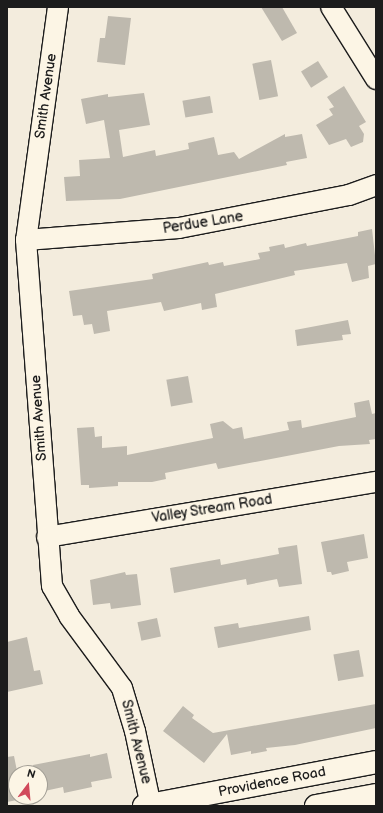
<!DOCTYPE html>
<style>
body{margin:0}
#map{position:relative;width:383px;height:813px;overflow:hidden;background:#f3ecdd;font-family:"Balsamiq Sans",sans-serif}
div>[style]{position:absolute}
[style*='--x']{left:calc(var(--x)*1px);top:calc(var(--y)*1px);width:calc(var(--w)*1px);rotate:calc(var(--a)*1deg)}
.building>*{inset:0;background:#beb9ae;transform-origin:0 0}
.roads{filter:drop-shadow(1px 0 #1c1c1c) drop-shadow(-1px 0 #1c1c1c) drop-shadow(0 1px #1c1c1c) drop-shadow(0 -1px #1c1c1c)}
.minor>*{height:20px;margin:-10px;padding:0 10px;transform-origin:10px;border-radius:10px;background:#fcf5e5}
.secondary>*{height:22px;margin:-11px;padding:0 11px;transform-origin:11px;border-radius:11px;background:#fcf5e5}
span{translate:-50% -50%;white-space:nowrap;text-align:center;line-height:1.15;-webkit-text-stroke:4px #fcf5e5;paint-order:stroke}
.street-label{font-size:14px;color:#1c1c1c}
.frame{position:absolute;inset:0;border:8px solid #1c1c1c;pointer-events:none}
.north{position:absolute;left:8px;top:765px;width:40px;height:40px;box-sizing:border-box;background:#fcf5e5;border:1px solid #a29e95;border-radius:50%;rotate:16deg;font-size:11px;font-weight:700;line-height:16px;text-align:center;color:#1c1c1c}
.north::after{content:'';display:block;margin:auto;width:14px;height:18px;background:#d1495b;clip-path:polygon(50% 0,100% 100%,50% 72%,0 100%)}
</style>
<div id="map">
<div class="building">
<div style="clip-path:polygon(261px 7px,282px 7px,297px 33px,282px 41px)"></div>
<div style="clip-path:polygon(108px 16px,131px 18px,125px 65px,97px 62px,100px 38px,105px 38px)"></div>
<div style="left:271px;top:60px;width:37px;height:19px;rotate:79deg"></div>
<div style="left:318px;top:61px;width:19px;height:20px;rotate:58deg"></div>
<div style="clip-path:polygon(344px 86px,366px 122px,359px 126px,364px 134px,363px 142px,351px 147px,346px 139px,329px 145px,316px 125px,333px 115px,329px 109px,334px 107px,327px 97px)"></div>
<div style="clip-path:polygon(144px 93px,150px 125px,119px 130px,123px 157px,155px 150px,156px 156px,189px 149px,188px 143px,214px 137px,218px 155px,234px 152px,239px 159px,285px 134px,285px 137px,302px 134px,307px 158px,286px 162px,287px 165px,120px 199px,66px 201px,64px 177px,80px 176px,79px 160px,110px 158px,104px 120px,86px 124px,81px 99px,108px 94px,108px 97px)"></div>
<div style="left:210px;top:96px;width:17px;height:28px;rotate:80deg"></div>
<div style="clip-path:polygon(372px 229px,376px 264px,368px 266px,369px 278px,352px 282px,347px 263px,294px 271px,295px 275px,215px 294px,217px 307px,202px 310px,201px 303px,164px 311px,161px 302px,107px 311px,110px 331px,94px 334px,92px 324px,84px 325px,82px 315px,73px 316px,69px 291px,153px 279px,152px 274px,208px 262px,209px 265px,223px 262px,224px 266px,260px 259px,258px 253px,270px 251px,269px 247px,284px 244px,285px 248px,306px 243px,307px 246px,358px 236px,358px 232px)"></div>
<div style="clip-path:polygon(348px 320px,351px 334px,342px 335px,343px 340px,297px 346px,295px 330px)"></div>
<div style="left:188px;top:376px;width:27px;height:22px;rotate:80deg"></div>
<div style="clip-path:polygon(369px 400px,372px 414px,376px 413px,376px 439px,369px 440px,370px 444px,339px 446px,218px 469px,216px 463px,165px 473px,166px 479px,152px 482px,118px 482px,118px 486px,89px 488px,89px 485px,81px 485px,77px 428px,94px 427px,95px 437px,102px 436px,102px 448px,127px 446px,127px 455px,213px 438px,210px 424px,223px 421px,233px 429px,242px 427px,244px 439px,289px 430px,287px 422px,301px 420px,302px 428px,356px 417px,354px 403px)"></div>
<div style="clip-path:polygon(364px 534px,368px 558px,347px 562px,349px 571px,332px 575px,331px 572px,327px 572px,321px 542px)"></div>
<div style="clip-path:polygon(297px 545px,302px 584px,279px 587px,277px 579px,247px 585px,246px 579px,174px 593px,170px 568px,220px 559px,221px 565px,279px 554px,278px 548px)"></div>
<div style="clip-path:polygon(125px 572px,126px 575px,137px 574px,141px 605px,111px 609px,110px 603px,93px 605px,90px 580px)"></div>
<div style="clip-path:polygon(309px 616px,311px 630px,218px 648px,214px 627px,238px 623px,239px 628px)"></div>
<div style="left:157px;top:618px;width:19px;height:20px;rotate:78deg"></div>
<div style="clip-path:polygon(27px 637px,34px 671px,40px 670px,43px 684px,7px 692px,7px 642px)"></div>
<div style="left:359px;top:650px;width:27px;height:26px;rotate:80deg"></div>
<div style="clip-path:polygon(376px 704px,376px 728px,295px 745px,266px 748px,267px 751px,251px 754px,251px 751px,231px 755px,227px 734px,204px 763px,163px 731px,183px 706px,194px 715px,192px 718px,213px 733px)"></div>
<div style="clip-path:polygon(107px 753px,112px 778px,91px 782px,92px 787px,64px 793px,63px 787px,40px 792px,40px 773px,16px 773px,16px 797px,22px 799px,7px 802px,7px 757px,14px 756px,17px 771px,34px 768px,33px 765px,90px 754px,90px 757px)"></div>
</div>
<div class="roads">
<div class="minor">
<div style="--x:58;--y:7;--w:235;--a:97.8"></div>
<div style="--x:26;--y:240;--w:347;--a:85.7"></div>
<div style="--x:52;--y:586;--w:34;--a:60"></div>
<div style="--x:69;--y:616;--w:89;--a:53.6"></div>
<div style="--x:122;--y:688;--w:45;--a:73.2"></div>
<div style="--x:135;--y:731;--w:77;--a:78"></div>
<div style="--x:331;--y:7;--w:85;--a:58"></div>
<div style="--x:26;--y:240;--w:153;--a:-4.5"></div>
<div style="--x:179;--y:228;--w:173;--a:-11"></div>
<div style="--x:349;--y:195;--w:29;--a:-20"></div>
<div style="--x:47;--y:537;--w:334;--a:-9.5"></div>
</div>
<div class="secondary">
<div style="--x:144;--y:806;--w:236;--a:-10.7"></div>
<div style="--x:316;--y:806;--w:61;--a:-10.4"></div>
</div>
</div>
<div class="street-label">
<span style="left:46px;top:96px;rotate:-82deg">Smith Avenue</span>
<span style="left:203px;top:223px;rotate:-9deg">Perdue Lane</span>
<span style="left:39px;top:418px;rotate:-94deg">Smith Avenue</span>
<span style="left:212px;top:509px;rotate:-9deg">Valley Stream Road</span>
<span style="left:136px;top:742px;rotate:76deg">Smith Avenue</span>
<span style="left:272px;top:782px;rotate:-11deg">Providence Road</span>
</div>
<div class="frame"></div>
<div class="north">N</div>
</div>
